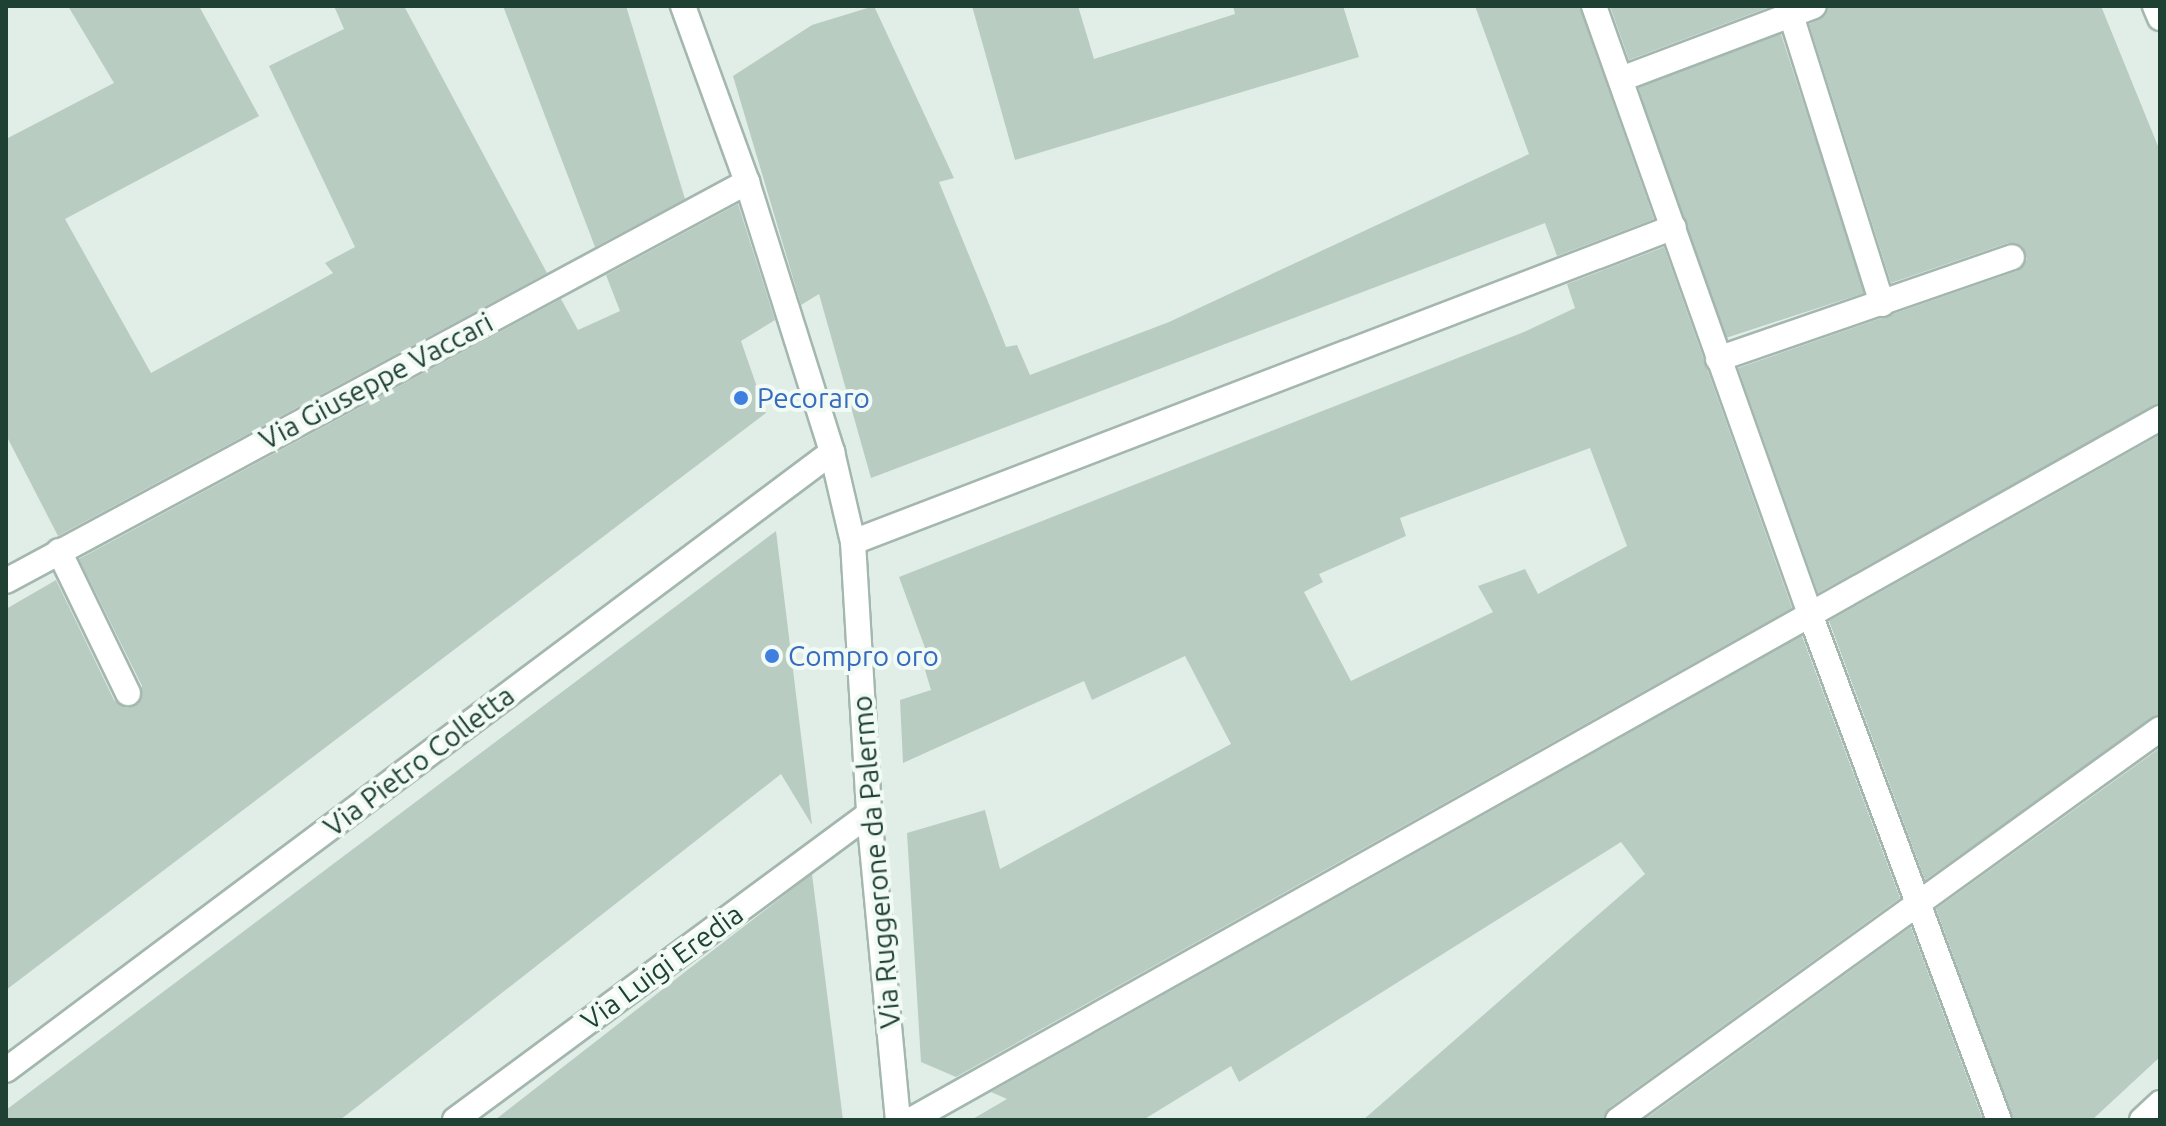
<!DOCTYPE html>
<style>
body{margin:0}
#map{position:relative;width:2166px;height:1126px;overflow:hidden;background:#e1eee7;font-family:Ubuntu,sans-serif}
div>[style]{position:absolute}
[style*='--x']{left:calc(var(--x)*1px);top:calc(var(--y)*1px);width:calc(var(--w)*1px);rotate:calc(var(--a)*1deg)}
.building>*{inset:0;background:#b9ccc2;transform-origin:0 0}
.roads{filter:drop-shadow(2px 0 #a3b7ae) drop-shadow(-2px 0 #a3b7ae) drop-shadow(0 2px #a3b7ae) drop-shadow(0 -2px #a3b7ae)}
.street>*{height:24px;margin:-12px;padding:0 12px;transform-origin:12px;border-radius:12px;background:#fff}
.dots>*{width:22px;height:22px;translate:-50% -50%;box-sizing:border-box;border:4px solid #f2faf5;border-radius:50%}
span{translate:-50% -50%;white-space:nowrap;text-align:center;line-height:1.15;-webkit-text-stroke:8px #f2faf5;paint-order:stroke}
.street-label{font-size:28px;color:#1f4134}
.shop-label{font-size:28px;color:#366cbe}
.left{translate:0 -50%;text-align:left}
.frame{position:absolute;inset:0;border:8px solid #1f4134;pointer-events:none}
</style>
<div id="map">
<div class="building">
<div style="clip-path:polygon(68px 6px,199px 6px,259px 116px,65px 219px,151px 373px,333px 273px,325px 263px,355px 247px,269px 66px,344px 29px,334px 6px,404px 6px,547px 273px,58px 536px,6px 435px,6px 139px,114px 83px)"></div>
<div style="clip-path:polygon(503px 6px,626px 6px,685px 199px,595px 247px)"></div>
<div style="clip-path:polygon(874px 6px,954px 178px,939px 182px,993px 314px,1006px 347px,1017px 345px,1030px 375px,1169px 322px,1529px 154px,1475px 6px,1579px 6px,1654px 219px,1557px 256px,1545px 223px,871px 478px,819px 294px,801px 305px,733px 76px,812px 25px)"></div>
<div style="clip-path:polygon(972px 6px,1078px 6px,1094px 59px,1235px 14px,1233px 6px,1343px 6px,1359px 57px,1015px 160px)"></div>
<div style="clip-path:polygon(1610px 6px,1772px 6px,1629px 60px)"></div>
<div style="clip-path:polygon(1829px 6px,2101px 6px,2160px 151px,2160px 403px,1818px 593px,1738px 368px,2017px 271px,2027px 259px,2022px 246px,2008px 243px,1891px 283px,1809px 24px,1825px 16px)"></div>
<div style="left:1781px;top:34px;width:272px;height:152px;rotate:72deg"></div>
<div style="clip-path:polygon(738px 204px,775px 320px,741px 341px,766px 413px,6px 990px,6px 609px,56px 580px,114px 700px,126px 708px,135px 706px,142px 686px,79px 559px,561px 299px,578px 330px,620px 311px,606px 275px)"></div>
<div style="clip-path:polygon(evenodd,1664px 247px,1792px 608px,956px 1077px,921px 1062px,907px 833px,985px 810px,1000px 869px,1231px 744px,1185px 656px,1092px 700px,1084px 681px,903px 763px,900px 700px,931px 690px,925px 670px,932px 667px,899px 577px,1524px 332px,1575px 308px,1567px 284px,1664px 247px,1590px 448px,1627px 546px,1538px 594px,1525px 569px,1478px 586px,1493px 612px,1351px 681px,1304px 592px,1323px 582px,1319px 574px,1406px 536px,1400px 518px,1590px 448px)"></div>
<div style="clip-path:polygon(2160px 435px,2160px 714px,1925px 880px,1829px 621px)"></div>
<div style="clip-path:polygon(776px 531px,812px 825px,781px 774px,340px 1120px,6px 1120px,6px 1110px)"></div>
<div style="clip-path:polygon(1802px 636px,1900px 898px,1609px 1108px,1603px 1120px,1363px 1120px,1645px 874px,1621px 842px,1239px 1082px,1231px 1066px,1143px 1120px,971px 1120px,1007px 1099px,991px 1092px)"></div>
<div style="clip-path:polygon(2160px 748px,2160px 1057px,2092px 1120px,2014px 1120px,1936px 909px)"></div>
<div style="clip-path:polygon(812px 874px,843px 1120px,495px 1120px,690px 968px)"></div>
<div style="clip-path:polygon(1911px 927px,1983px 1120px,1644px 1120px)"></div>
</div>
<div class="roads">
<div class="street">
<div style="--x:683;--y:6;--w:187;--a:70"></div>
<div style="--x:747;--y:182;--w:283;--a:72.5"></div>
<div style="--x:832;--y:452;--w:92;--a:76.9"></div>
<div style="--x:853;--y:542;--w:272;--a:86.6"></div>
<div style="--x:869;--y:814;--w:307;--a:84.6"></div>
<div style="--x:1594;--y:6;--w:645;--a:70.44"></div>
<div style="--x:1810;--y:614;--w:540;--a:69.52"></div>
<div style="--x:2155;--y:6;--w:13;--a:67"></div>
<div style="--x:1791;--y:15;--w:303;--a:72.5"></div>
<div style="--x:1621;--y:79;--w:206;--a:-20.7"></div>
<div style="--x:1718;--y:359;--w:311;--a:-19.1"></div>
<div style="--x:853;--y:542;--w:879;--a:-20.99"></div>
<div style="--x:59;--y:551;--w:158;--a:64.1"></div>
<div style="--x:6;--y:581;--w:842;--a:-28.3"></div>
<div style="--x:6;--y:1070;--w:1032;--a:-36.8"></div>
<div style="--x:455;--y:1120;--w:515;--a:-36.47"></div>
<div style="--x:911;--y:1120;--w:1433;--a:-29.34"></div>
<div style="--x:1618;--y:1120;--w:668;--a:-35.81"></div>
<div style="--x:2142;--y:1120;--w:25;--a:-43"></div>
</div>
</div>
<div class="dots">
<div style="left:741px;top:398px;background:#3f7fe0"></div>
<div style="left:772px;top:656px;background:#3f7fe0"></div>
</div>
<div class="street-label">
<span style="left:376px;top:381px;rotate:-28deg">Via Giuseppe Vaccari</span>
<span style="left:419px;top:761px;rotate:-37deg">Via Pietro Colletta</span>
<span style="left:876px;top:862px;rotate:-95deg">Via Ruggerone da Palermo</span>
<span style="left:662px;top:967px;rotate:-36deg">Via Luigi Eredia</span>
</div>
<div class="shop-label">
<span class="left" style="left:757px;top:398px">Pecoraro</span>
<span class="left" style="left:788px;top:656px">Compro oro</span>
</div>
<div class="frame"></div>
</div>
